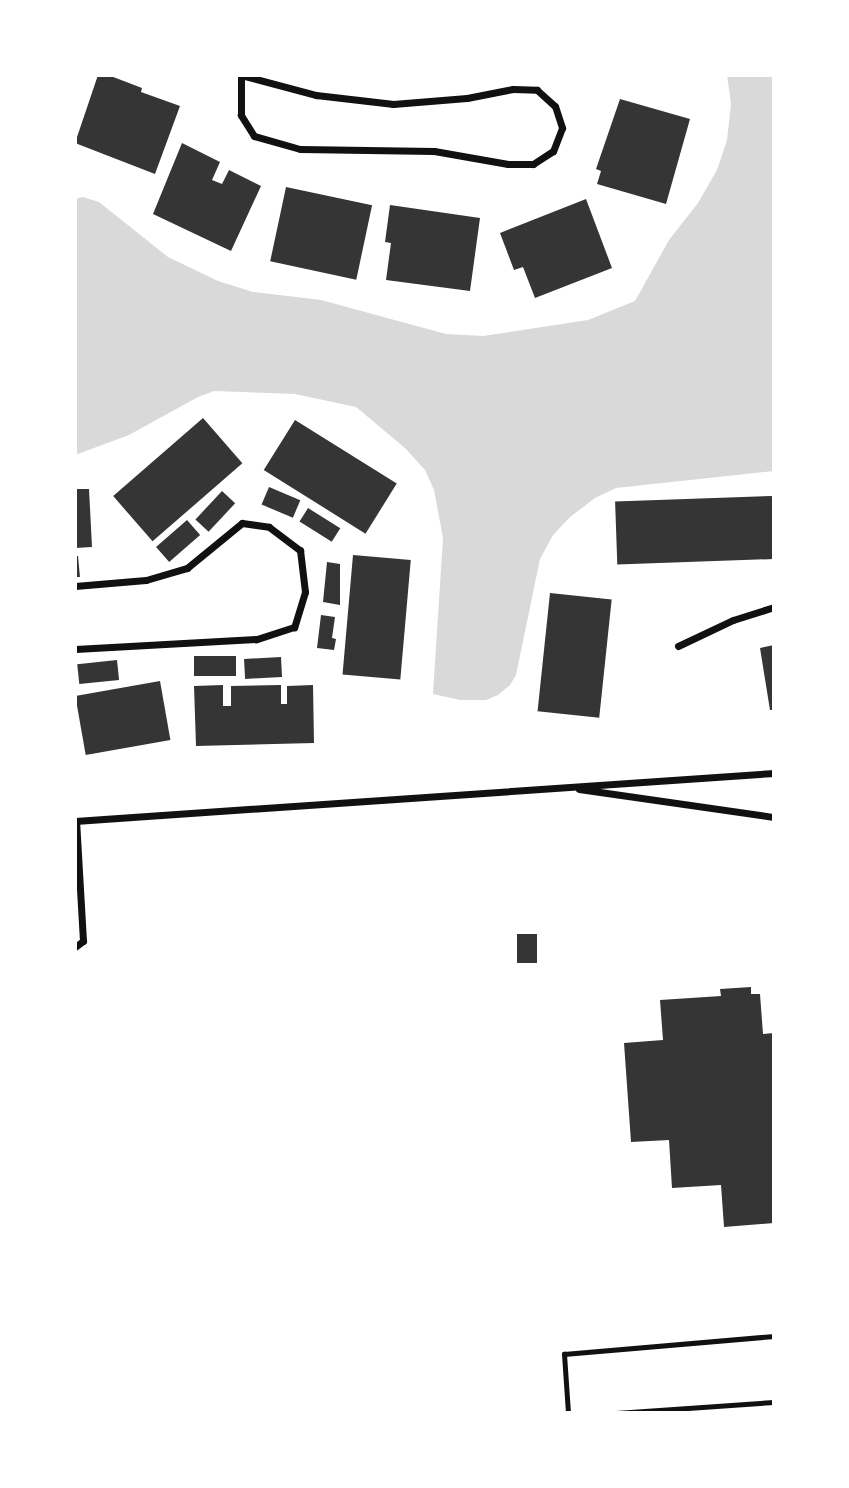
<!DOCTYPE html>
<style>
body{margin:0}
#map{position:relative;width:849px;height:1488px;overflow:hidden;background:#fff;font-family:Poppins,sans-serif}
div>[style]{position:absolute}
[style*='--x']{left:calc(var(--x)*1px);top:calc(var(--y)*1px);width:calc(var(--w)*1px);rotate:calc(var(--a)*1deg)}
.water>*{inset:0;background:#d9d9d9}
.building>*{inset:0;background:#353535;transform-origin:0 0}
.service>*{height:4.5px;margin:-2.25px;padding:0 2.25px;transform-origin:2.25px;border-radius:2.25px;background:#111}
.minor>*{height:7px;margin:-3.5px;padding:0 3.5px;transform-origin:3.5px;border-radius:3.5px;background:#111}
span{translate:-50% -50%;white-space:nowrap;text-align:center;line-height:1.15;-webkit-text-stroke:7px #fff;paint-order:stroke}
.frame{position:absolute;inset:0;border:77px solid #fff;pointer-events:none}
</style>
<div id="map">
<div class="water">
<div style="clip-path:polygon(727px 75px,774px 75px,774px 471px,616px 488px,595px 498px,570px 517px,553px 535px,540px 559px,516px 675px,510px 685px,498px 695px,486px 700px,460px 700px,433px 694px,443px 538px,434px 490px,425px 470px,405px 448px,356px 407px,295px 394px,214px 391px,198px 397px,129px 435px,75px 455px,75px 199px,83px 197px,99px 202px,168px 257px,218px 281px,253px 292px,321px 300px,446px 334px,483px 336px,588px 320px,635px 301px,669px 240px,698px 203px,717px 170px,727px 140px,731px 104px)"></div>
</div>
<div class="building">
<div style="clip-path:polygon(98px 75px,108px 75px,142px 88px,141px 92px,180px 106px,155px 174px,75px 143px)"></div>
<div style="clip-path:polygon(620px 99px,690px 119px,666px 204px,597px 184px,601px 171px,596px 169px)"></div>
<div style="clip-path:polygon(182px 143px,220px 162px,212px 180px,222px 184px,229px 170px,261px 186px,231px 251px,153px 214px)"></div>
<div style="left:286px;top:187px;width:88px;height:76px;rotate:12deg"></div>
<div style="clip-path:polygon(586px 199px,612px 268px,535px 298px,523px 267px,514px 270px,500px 233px)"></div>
<div style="clip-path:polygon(390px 205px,480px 218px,470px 291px,386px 280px,391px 243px,385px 242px)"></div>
<div style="left:203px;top:418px;width:60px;height:119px;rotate:49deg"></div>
<div style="left:295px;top:420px;width:120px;height:59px;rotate:32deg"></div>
<div style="left:269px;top:487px;width:34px;height:19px;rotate:23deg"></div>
<div style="clip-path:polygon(75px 489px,89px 489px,92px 547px,75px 548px)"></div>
<div style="left:222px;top:491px;width:18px;height:39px;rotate:43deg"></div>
<div style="left:772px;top:496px;width:63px;height:157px;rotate:88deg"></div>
<div style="left:308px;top:508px;width:38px;height:16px;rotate:32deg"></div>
<div style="left:187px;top:520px;width:20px;height:41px;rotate:49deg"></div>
<div style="left:353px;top:555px;width:58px;height:120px;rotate:5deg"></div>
<div style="clip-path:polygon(75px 556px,78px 556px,80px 577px,75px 577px)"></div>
<div style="clip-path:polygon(327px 562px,340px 564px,340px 605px,323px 602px)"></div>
<div style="left:550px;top:593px;width:62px;height:119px;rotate:6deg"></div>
<div style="clip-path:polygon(321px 615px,335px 617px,332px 638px,336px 639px,334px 650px,317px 648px)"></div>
<div style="clip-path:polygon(774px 645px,774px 710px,770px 710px,760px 648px)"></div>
<div style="left:236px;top:656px;width:20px;height:42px;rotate:90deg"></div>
<div style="left:281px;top:657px;width:20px;height:37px;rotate:87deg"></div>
<div style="left:117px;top:660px;width:20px;height:40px;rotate:84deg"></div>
<div style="left:160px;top:681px;width:60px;height:86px;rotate:80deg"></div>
<div style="clip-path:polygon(223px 685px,223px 706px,231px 706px,231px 686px,281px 685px,281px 704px,287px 704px,287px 686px,313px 685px,314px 743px,196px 746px,194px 686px)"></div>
<div style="left:517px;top:934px;width:20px;height:29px"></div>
<div style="clip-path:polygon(751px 987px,751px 994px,760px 994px,763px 1034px,774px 1033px,774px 1223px,724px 1227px,721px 1185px,672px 1188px,669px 1140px,631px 1142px,624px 1043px,663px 1040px,660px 1000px,721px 996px,720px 989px)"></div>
</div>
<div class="service">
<div style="--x:568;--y:1413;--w:59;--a:-93.9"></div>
<div style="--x:564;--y:1354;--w:211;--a:-4.9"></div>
<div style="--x:616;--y:1413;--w:158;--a:-4"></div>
</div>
<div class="minor">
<div style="--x:241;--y:75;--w:78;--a:14.9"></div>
<div style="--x:316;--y:95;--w:78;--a:6.7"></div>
<div style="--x:393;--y:104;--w:74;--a:-4.6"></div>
<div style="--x:467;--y:98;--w:47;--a:-11.1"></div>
<div style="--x:513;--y:89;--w:24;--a:2"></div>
<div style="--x:537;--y:90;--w:24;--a:42"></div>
<div style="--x:555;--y:106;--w:23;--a:72"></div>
<div style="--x:562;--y:128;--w:25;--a:111"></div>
<div style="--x:553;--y:151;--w:24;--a:147"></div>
<div style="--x:533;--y:164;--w:25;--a:180"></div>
<div style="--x:508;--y:164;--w:75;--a:-170"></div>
<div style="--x:434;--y:151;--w:134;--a:-179.1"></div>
<div style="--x:300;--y:149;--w:48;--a:-164.2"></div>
<div style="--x:254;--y:136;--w:25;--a:-122"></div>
<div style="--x:241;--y:115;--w:40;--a:-90"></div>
<div style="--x:75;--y:586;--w:71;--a:-4.8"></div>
<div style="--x:146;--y:580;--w:43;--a:-16.3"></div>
<div style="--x:187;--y:568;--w:71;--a:-39.3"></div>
<div style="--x:242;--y:523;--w:27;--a:8"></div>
<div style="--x:269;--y:527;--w:39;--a:37"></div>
<div style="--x:300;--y:550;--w:42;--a:83.2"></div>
<div style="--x:305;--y:592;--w:37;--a:107"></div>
<div style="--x:294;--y:627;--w:40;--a:162"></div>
<div style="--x:256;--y:639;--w:181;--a:176.8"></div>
<div style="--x:678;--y:646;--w:61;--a:-25.3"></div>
<div style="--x:733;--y:620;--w:43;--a:-17.6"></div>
<div style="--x:579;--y:789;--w:197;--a:8.2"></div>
<div style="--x:75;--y:821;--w:701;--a:-3.93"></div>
<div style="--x:75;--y:947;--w:10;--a:-37"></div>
<div style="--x:83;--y:941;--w:120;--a:-93.3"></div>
</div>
<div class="frame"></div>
</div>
